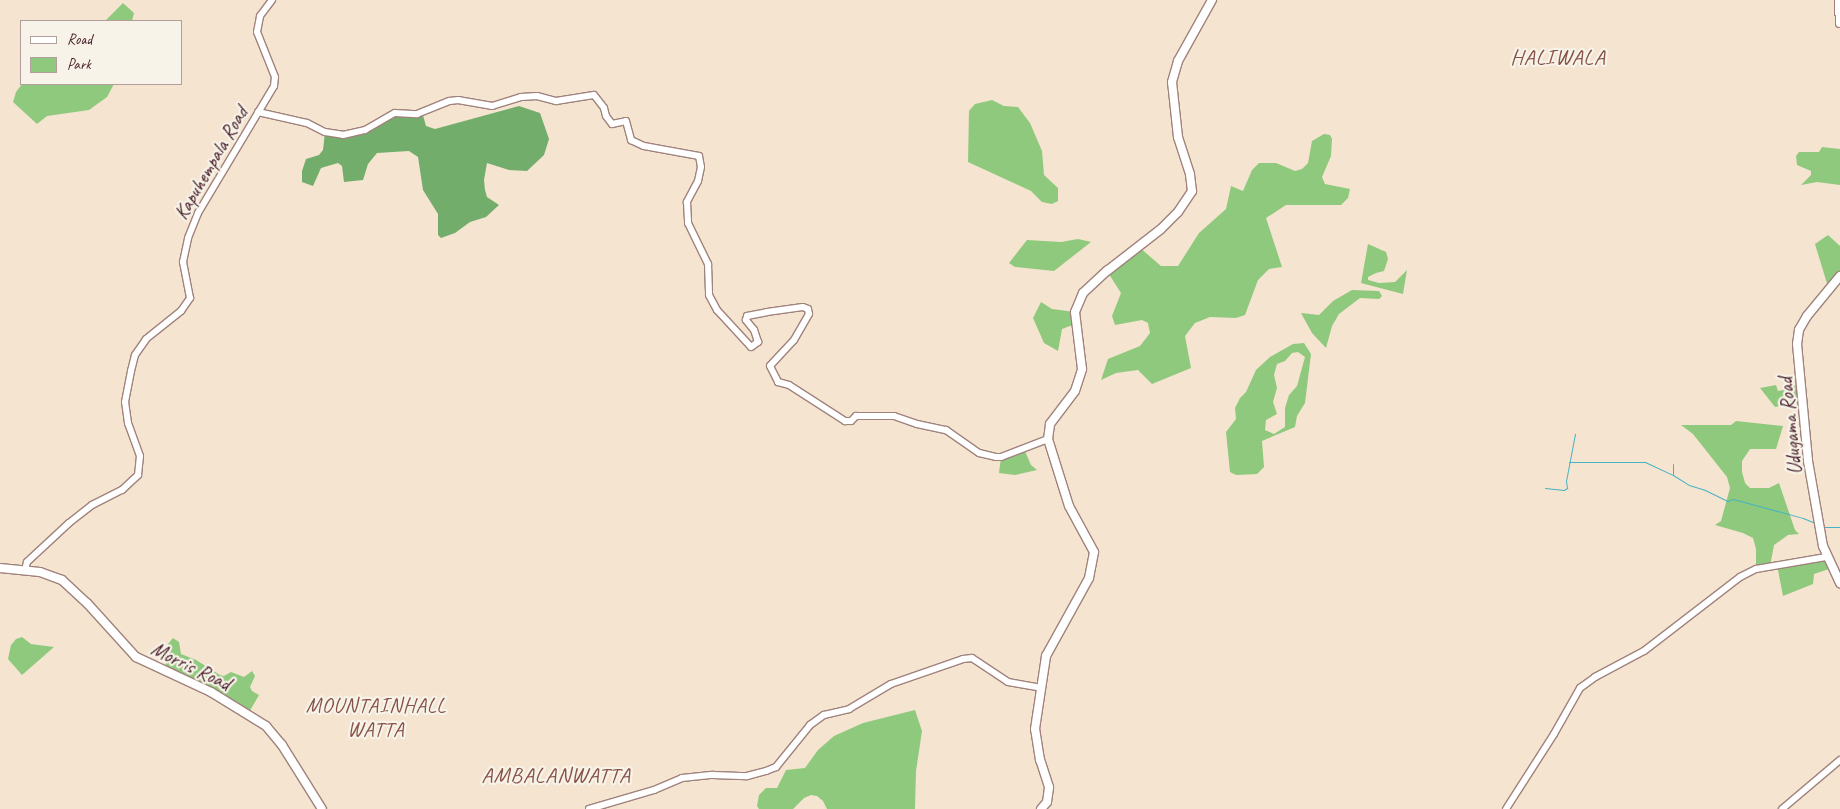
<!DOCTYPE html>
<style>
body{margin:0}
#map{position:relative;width:1840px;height:809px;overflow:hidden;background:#f5e4cf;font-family:Caveat,sans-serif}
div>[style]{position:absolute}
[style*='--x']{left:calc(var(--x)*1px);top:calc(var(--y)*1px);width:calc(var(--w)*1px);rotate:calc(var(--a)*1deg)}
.green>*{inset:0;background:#8fc97d}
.forest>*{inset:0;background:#73ad6c}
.stream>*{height:1px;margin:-0.5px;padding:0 0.5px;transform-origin:0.5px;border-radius:0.5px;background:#46b3c3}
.roads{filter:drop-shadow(1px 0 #a0827d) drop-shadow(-1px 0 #a0827d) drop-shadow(0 1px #a0827d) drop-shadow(0 -1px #a0827d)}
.minor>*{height:6px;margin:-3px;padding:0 3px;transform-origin:3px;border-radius:3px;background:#fff}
.major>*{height:8px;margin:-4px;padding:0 4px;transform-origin:4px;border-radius:4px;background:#fff}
span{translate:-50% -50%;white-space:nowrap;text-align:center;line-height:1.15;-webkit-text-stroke:4.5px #f7f3e8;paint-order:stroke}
.street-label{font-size:20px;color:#4a1f2b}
.neighbourhood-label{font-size:21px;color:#885248;letter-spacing:1px}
.quarter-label{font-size:22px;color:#885248;letter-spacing:1px}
.legend{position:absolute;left:20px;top:20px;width:162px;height:65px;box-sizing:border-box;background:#f7f3e8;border:1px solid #b29e9c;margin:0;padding:6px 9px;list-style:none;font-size:15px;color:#4a1f2b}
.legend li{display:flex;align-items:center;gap:10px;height:25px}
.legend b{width:25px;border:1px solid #b29e9c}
</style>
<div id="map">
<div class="green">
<div style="clip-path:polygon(123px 3px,134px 13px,132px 21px,105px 21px)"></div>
<div style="clip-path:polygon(22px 84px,114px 84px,107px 97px,89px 110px,47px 116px,37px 124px,13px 102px,16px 92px)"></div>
<div style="clip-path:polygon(992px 100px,1004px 106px,1018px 107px,1030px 123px,1042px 151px,1044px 175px,1058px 188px,1058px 201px,1052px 204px,1042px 202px,1031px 191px,968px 162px,969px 111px,975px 104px)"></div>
<div style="clip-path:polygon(1324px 134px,1330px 135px,1332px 139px,1331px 156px,1322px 177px,1325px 184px,1350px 189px,1348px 198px,1341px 205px,1286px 205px,1266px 218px,1282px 267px,1269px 269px,1258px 280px,1245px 315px,1236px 318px,1210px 317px,1195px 323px,1185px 336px,1191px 368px,1152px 384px,1138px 370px,1116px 373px,1101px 380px,1108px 359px,1140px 346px,1150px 333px,1148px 323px,1142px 320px,1115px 325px,1112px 316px,1121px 293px,1107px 271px,1139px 247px,1161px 266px,1178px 266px,1199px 233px,1226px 209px,1231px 186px,1243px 191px,1252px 170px,1259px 163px,1276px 163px,1295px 171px,1302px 169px,1308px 163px,1312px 141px)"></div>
<div style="clip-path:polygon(1822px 147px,1840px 149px,1840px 185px,1817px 182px,1801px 185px,1811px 175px,1811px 171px,1797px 165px,1796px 156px,1799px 152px,1819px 152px)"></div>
<div style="clip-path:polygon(1828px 235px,1840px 246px,1840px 276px,1829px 290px,1815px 244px)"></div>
<div style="clip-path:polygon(1078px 239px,1091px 242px,1054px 271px,1015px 267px,1009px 263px,1027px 240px,1061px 242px)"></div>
<div style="clip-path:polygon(1368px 244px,1386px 252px,1388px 259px,1384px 271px,1376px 273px,1368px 277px,1368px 280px,1379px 283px,1395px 282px,1407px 270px,1403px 294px,1361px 283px)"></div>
<div style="clip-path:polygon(1352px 290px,1379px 291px,1382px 296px,1379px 299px,1360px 298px,1339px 314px,1332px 326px,1326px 348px,1312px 333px,1301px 313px,1319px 315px,1333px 301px)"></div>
<div style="clip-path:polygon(1041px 302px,1052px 309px,1075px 312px,1075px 324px,1062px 329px,1058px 351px,1044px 343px,1033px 318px)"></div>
<div style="clip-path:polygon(evenodd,1304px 343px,1311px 354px,1305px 403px,1297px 416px,1295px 427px,1262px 441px,1264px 467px,1257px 474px,1236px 475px,1230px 472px,1226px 432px,1236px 419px,1235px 408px,1240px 398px,1246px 392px,1256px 370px,1270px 357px,1293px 344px,1304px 343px,1298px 352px,1305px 357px,1297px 386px,1289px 395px,1285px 408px,1285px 427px,1274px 434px,1265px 430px,1266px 420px,1277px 414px,1273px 402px,1277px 388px,1274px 375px,1277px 364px,1285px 361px,1292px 353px,1298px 352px)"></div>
<div style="clip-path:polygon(1800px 379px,1802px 402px,1775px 407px,1760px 388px,1776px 385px,1778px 391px,1793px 388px)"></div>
<div style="clip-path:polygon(1736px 421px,1783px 426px,1776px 449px,1750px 449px,1742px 461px,1742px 472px,1745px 483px,1750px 488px,1769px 488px,1779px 483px,1795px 530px,1799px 534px,1788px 535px,1774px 545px,1770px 566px,1756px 569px,1756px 549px,1753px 538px,1743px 533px,1715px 525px,1721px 521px,1730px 488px,1727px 477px,1693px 434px,1681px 425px,1731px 425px)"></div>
<div style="clip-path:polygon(1024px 449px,1031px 465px,1037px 470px,1015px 475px,999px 473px,1001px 457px)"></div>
<div style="clip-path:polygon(1826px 557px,1832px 568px,1814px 574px,1813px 584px,1783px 596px,1777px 565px)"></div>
<div style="clip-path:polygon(22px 637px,31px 644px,54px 647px,22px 675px,8px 659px,11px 645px,16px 639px)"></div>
<div style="clip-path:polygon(173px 638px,179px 642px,181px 654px,196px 660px,220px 675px,224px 676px,231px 672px,244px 677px,252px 671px,255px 676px,250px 687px,252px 691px,259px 695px,248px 714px,164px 671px,169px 650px,168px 644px)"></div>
<div style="clip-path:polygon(915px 710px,922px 731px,916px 771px,915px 809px,827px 809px,823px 801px,817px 796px,811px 795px,804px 798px,793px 809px,759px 809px,757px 806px,759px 795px,766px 788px,777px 788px,786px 770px,805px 768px,818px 750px,834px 736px,863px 723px)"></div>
</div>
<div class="forest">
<div style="clip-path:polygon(519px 106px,540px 113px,549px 139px,544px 155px,527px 171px,509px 170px,487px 163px,484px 180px,485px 190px,487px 197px,499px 205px,486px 217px,470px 222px,455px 233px,441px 238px,438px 235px,438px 214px,423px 190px,418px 157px,409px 151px,377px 153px,368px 164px,363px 180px,344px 182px,342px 166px,338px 163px,321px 168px,313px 186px,302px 182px,302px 171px,306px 159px,319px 155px,323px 150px,325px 132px,332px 134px,365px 130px,395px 113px,422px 112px,426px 126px,435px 129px)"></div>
</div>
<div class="stream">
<div style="--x:1569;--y:462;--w:76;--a:0"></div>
<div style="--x:1645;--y:462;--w:31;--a:25"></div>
<div style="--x:1673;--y:464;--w:11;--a:90"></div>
<div style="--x:1673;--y:475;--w:19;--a:32"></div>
<div style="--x:1689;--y:485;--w:17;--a:17"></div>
<div style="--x:1705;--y:490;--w:25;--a:26"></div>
<div style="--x:1728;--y:501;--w:5;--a:-22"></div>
<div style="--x:1733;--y:499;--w:73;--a:15.2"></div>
<div style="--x:1803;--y:518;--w:13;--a:23"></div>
<div style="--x:1545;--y:488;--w:19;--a:6"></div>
<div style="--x:1564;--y:490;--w:4;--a:-34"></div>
<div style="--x:1567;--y:488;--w:7;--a:-98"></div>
<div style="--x:1566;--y:481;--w:48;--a:-79.2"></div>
<div style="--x:1823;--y:527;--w:17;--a:0"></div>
</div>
<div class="roads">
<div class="minor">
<div style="--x:258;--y:112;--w:50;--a:12.7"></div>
<div style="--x:307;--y:123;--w:20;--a:27"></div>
<div style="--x:325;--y:132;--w:18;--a:9"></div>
<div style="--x:343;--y:135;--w:23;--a:-13"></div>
<div style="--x:365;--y:130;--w:34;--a:-30"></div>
<div style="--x:395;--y:113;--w:22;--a:3"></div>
<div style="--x:417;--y:114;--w:35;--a:-22"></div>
<div style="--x:450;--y:101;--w:8;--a:-7"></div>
<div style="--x:458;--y:100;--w:35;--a:10"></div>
<div style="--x:492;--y:106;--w:30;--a:-17"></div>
<div style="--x:521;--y:97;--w:16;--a:-4"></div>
<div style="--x:537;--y:96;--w:20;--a:15"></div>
<div style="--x:556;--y:101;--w:38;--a:-9"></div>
<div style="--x:594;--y:95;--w:16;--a:52"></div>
<div style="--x:604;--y:108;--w:8;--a:76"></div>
<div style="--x:606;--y:116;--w:10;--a:53"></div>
<div style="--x:612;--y:124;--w:14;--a:-12"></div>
<div style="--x:626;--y:121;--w:20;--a:75"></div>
<div style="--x:631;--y:140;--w:14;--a:25"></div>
<div style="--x:644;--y:146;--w:56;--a:10.3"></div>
<div style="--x:699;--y:156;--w:11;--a:80"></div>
<div style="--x:701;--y:167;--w:14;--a:102"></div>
<div style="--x:698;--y:181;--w:24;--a:118"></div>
<div style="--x:687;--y:202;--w:21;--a:87"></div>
<div style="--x:688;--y:223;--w:46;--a:64"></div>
<div style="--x:708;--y:264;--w:31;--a:88"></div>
<div style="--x:709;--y:295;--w:17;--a:62"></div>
<div style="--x:717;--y:310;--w:50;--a:47.4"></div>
<div style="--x:751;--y:347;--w:9;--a:-36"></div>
<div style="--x:758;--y:342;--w:13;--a:-108"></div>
<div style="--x:754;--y:330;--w:13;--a:-129"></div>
<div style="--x:746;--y:320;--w:4;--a:-76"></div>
<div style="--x:747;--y:316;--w:20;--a:-11"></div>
<div style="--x:767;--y:312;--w:36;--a:-8"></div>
<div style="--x:803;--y:307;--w:5;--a:22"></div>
<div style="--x:808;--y:309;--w:5;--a:79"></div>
<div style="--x:809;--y:314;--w:30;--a:120"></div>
<div style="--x:794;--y:340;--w:35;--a:133"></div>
<div style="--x:770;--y:366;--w:18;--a:63"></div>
<div style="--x:778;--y:382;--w:11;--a:15"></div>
<div style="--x:789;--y:385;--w:67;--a:32.7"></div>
<div style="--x:845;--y:421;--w:6;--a:0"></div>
<div style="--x:851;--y:421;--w:7;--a:-45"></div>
<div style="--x:856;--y:416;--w:38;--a:0"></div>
<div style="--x:894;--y:416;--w:24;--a:19"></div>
<div style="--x:917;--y:424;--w:30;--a:12"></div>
<div style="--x:946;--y:430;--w:40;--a:34.9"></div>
<div style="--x:979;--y:453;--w:17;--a:13"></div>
<div style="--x:996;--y:457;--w:5;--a:0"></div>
<div style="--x:1001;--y:457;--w:50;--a:-21"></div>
<div style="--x:25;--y:570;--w:8;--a:-76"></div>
<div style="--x:27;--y:562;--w:57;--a:-42.9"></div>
<div style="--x:69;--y:523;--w:29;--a:-38"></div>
<div style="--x:92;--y:505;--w:34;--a:-27"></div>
<div style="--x:122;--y:490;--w:22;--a:-43"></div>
<div style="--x:138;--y:475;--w:19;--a:-84"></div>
<div style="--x:140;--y:456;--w:35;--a:-110"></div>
<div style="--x:128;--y:423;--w:21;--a:-98"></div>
<div style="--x:125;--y:402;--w:32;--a:-79"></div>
<div style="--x:131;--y:371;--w:16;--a:-76"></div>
<div style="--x:135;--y:355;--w:19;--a:-55"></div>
<div style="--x:146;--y:339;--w:45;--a:-38.7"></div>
<div style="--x:181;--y:311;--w:16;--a:-55"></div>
<div style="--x:190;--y:298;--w:37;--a:-101"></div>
<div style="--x:183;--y:262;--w:25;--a:-78"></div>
<div style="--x:188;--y:238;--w:27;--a:-68"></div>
<div style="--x:198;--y:213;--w:148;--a:-59.1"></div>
<div style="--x:274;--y:86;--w:9;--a:-84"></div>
<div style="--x:275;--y:77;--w:48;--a:-111.8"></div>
<div style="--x:257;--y:32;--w:16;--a:-79"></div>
<div style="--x:260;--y:16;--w:20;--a:-53"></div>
<div style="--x:589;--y:809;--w:68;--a:-16.3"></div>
<div style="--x:654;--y:790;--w:30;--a:-23"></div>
<div style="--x:682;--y:778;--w:31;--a:-6"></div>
<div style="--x:713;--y:775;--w:34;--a:2"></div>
<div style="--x:747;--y:776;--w:20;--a:-15"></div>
<div style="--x:766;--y:771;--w:11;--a:-22"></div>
<div style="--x:776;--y:767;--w:54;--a:-51"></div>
<div style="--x:810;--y:725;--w:17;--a:-36"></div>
<div style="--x:824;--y:715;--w:26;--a:-13"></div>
<div style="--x:849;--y:709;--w:49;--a:-30.8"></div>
<div style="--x:891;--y:684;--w:76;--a:-19.1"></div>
<div style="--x:963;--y:659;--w:9;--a:-6"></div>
<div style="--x:972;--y:658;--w:43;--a:33.7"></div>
<div style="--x:1008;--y:682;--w:34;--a:10"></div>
<div style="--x:1506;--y:809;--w:89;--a:-57.4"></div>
<div style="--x:1554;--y:734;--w:53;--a:-60.5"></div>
<div style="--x:1580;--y:688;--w:19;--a:-36"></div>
<div style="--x:1595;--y:677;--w:55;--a:-28"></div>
<div style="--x:1644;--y:651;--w:121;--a:-37.6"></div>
<div style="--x:1740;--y:577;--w:18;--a:-27"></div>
<div style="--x:1756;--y:569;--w:71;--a:-9.7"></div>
<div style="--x:1782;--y:809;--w:76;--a:-40.2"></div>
</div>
<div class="major">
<div style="--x:1839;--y:0;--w:23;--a:88"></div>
<div style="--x:1840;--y:276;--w:52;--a:129.5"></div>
<div style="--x:1807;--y:316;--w:16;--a:120"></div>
<div style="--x:1799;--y:330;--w:14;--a:98"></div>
<div style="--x:1797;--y:344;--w:118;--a:84.6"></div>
<div style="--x:1808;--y:461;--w:86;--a:80"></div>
<div style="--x:1823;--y:546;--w:41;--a:65.3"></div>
<div style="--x:0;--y:568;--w:40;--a:5.7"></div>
<div style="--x:40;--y:572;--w:23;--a:20"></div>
<div style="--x:62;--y:580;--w:34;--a:43"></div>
<div style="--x:87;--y:603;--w:73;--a:47.8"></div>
<div style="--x:136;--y:657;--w:83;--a:25"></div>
<div style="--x:211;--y:692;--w:65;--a:31.7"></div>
<div style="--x:266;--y:726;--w:25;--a:50"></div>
<div style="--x:282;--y:745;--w:75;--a:58"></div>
<div style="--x:1041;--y:809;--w:9;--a:-49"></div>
<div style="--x:1047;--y:802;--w:15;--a:-82"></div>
<div style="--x:1049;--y:787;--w:28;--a:-108"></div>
<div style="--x:1040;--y:760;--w:31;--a:-99"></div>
<div style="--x:1035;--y:729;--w:74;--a:-81.4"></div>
<div style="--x:1046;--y:656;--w:89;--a:-61.1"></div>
<div style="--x:1089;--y:578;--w:26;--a:-79"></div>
<div style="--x:1094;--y:552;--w:52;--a:-118.5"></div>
<div style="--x:1069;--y:506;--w:70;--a:-107.4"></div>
<div style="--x:1048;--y:439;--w:15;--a:-82"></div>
<div style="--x:1050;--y:424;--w:41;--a:-52.9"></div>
<div style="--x:1075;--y:391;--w:23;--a:-72"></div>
<div style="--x:1082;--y:369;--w:57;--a:-97"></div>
<div style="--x:1075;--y:312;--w:21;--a:-67"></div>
<div style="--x:1083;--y:293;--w:33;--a:-43"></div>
<div style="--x:1107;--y:271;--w:68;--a:-37.9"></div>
<div style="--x:1161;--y:229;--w:24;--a:-45"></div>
<div style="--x:1178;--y:212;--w:25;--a:-56"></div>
<div style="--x:1192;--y:191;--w:17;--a:-97"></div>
<div style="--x:1190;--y:174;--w:39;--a:-108"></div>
<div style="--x:1178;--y:137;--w:55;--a:-96.2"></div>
<div style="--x:1172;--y:82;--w:22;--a:-74"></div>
<div style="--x:1178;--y:61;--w:70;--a:-60.9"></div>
</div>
</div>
<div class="street-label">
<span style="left:211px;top:163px;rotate:-60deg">Kapuhempala Road</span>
<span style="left:1790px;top:426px;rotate:-96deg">Udugama Road</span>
<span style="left:191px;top:666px;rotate:26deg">Morris Road</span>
</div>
<div class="neighbourhood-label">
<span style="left:376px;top:717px">MOUNTAINHALL<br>WATTA</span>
</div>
<div class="quarter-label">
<span style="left:1558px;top:58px">HALIWALA</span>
<span style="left:556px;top:776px">AMBALANWATTA</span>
</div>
<ul class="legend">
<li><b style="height:6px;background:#fff"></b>Road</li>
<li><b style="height:14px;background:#8fc97d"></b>Park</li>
</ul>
</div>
